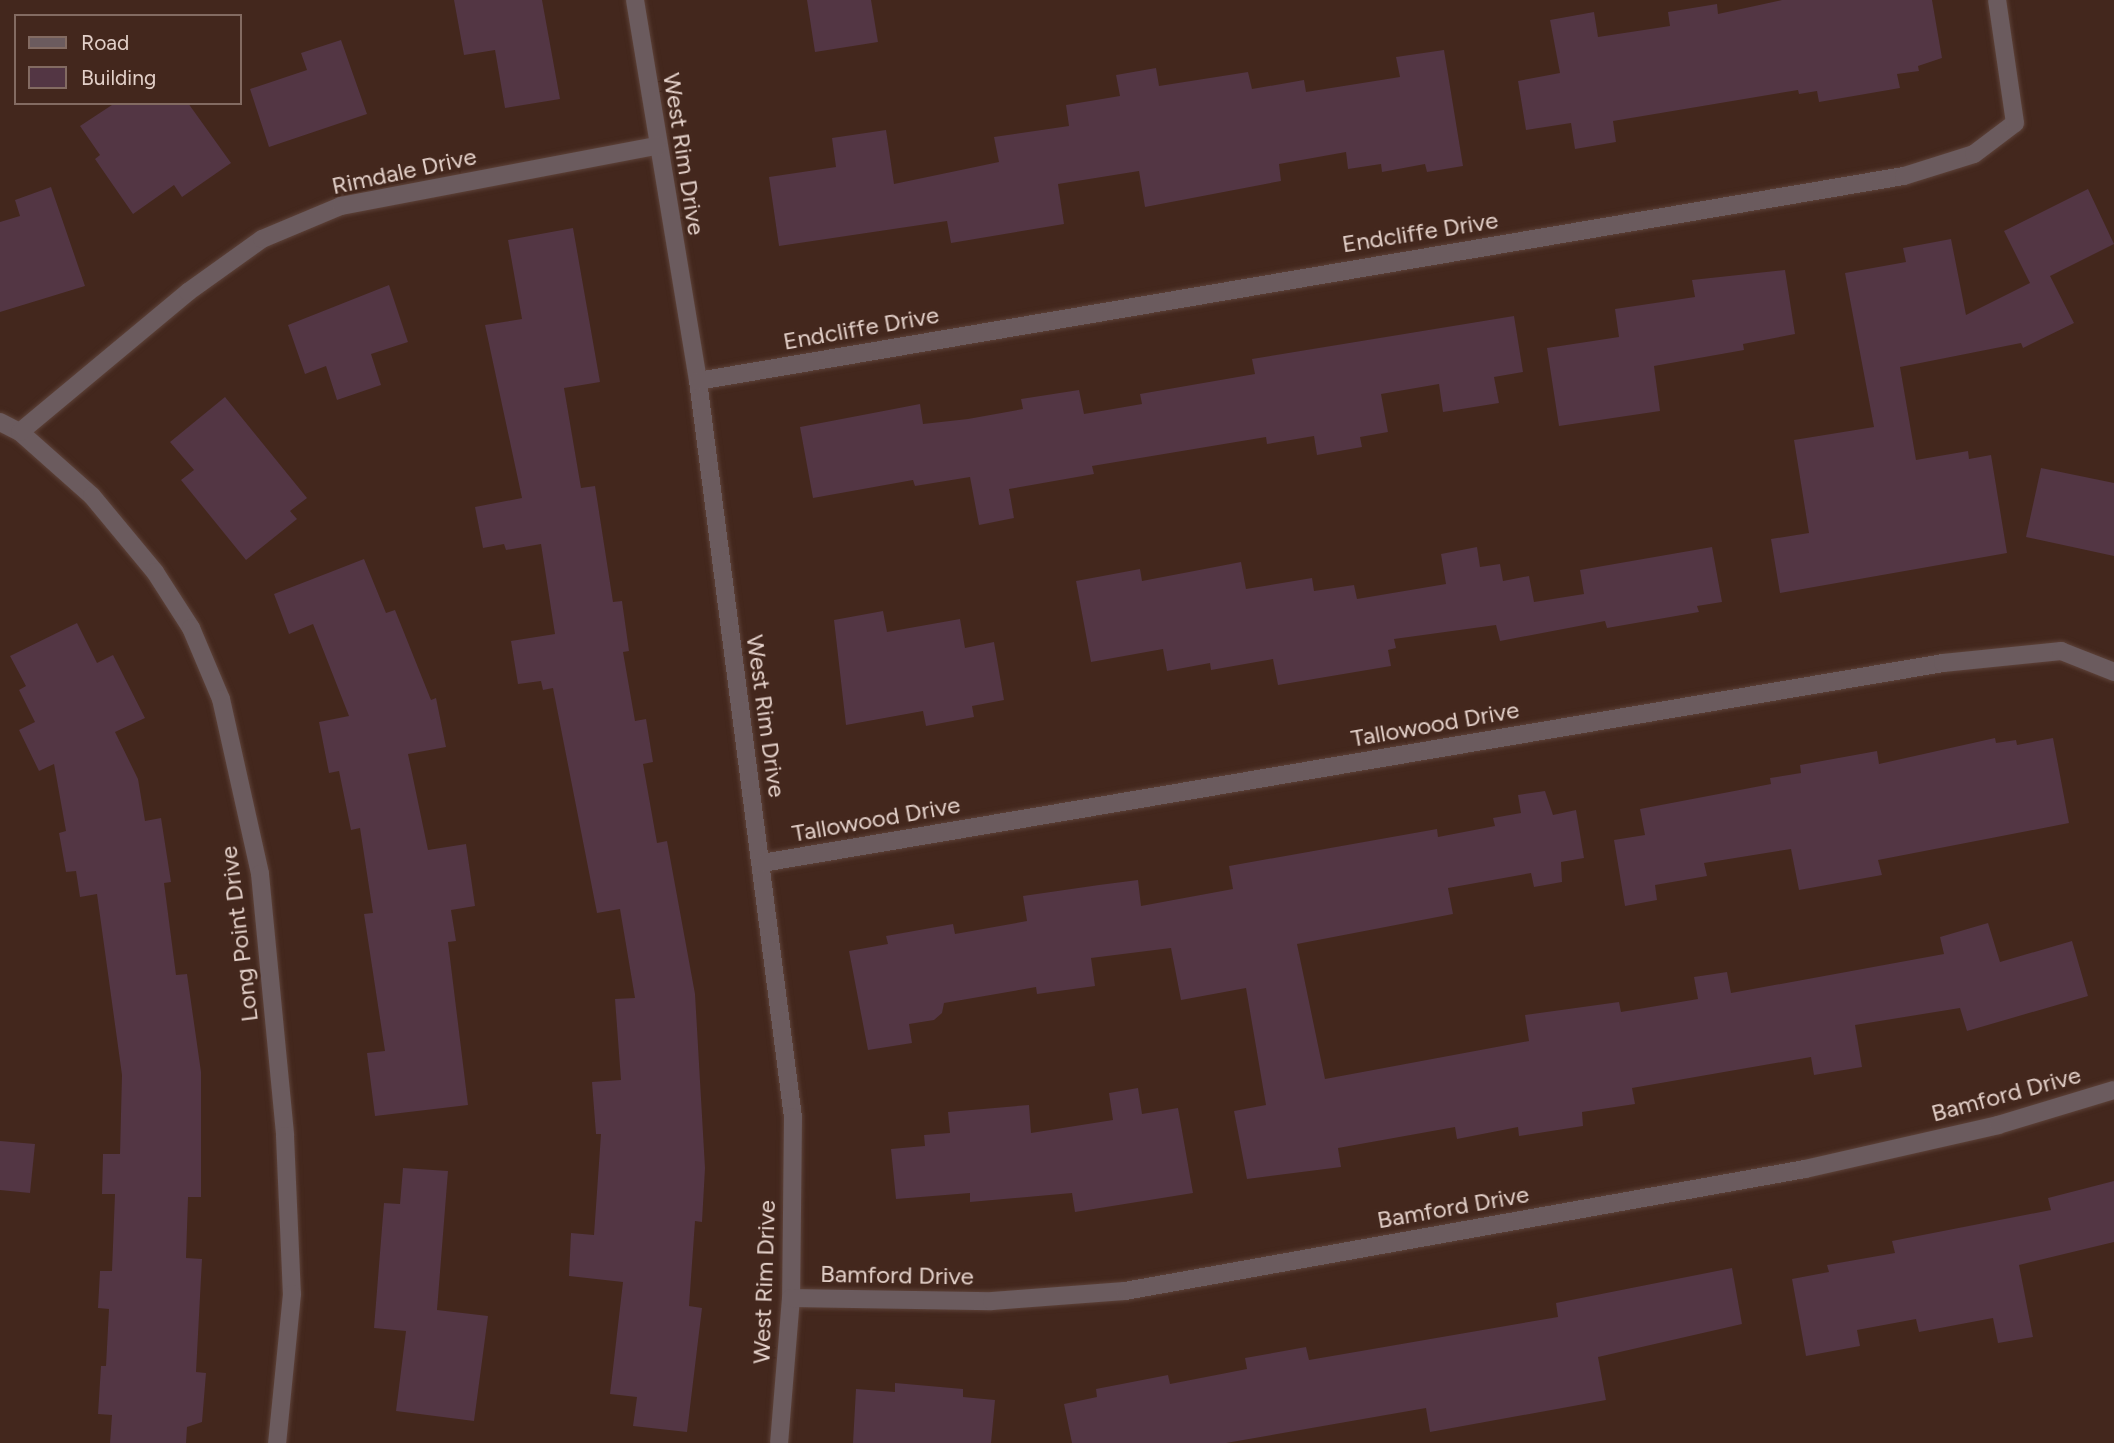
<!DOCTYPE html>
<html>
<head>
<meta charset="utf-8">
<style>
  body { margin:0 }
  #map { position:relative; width:2114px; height:1443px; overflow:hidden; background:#43271d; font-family:Figtree,sans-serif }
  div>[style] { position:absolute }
  .building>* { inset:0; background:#533644 }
  .roads { filter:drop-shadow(0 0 2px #5d4239) drop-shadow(0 0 2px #5d4239) }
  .minor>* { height:18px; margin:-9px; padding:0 9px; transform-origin:9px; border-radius:9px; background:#6b5b5e }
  span { translate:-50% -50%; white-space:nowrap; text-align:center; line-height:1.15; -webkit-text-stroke:6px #43271d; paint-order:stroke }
  .street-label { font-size:24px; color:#e3d0c9 }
  .legend { position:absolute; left:14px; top:14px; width:228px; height:91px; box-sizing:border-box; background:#43271d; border:2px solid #836b62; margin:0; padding:9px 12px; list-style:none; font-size:21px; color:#e3d0c9 }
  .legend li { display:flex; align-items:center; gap:14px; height:35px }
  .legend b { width:35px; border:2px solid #836b62 }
</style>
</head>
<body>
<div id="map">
  <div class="building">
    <i style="clip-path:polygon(454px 0,542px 0,560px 99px,505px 108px,495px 50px,464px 55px)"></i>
    <i style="clip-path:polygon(807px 0,871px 0,878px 42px,815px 52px)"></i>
    <i style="clip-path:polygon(1782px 0,1932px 0,1942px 58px,1918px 66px,1919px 71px,1897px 74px,1900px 88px,1819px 102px,1817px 91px,1799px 94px,1798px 90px,1613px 121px,1616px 142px,1575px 149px,1571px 123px,1526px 130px,1518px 81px,1560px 73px,1550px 20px,1594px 12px,1598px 37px,1670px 26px,1668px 12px,1717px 4px,1718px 14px)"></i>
    <i style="clip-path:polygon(341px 40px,367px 114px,269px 147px,250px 89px,307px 70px,301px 53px)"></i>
    <i style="clip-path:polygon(1444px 50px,1463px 166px,1427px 172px,1425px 164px,1382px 172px,1381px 164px,1348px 169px,1346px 152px,1279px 164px,1281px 181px,1145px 207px,1139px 171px,1058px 184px,1064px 224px,951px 243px,947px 221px,779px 246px,769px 177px,836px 167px,832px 138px,886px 130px,894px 184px,999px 162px,994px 137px,1069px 126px,1066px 105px,1120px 96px,1116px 75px,1156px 68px,1159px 86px,1248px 72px,1252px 89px,1304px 80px,1306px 92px,1400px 77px,1396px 57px)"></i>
    <i style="clip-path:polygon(115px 103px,188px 103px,231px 163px,182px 197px,174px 185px,133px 214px,95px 159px,100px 155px,80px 126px)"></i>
    <i style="clip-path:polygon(51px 187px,85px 286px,0 312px,0 222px,20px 216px,15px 200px)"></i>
    <i style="clip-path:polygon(2088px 189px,2114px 244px,2050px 276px,2074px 323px,2023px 348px,2021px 343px,1900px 367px,1916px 460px,1968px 451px,1969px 459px,1991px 455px,2007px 553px,1780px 593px,1771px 539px,1809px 533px,1794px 440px,1874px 427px,1845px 273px,1906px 262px,1903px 248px,1951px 239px,1966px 315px,2030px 283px,2004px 231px)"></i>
    <i style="clip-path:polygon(573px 228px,600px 382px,564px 388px,581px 488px,595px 486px,613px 602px,622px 601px,629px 651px,623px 652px,635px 721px,646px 719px,653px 762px,643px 764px,657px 843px,667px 841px,695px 994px,705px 1168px,702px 1222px,695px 1221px,689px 1306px,702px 1308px,687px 1432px,633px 1426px,637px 1397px,610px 1394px,623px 1282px,569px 1276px,571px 1233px,594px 1235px,601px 1134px,596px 1134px,592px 1082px,621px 1080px,615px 999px,635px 998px,620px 909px,597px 913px,553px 688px,543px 690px,541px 681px,518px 684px,511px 641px,555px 634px,541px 544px,506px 550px,504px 544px,483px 548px,475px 507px,522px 498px,485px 325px,522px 319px,508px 240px)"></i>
    <i style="clip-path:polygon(1785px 270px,1795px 334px,1743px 344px,1744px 350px,1654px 366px,1660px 411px,1559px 426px,1547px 348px,1619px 337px,1615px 309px,1695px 297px,1692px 280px)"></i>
    <i style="clip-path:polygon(389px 285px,408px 342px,371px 354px,381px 385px,337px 400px,326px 366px,305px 374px,288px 325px)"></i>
    <i style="clip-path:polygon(1514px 316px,1523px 372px,1494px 377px,1499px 403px,1443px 412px,1439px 384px,1381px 394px,1388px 432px,1360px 437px,1362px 447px,1317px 455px,1314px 436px,1267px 444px,1266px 437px,1092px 466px,1094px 474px,1009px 489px,1014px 518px,979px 525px,970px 477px,915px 486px,913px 480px,813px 498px,800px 427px,920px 404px,923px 424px,968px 419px,1023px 409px,1021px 399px,1079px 390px,1084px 414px,1142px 404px,1140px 394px,1255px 374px,1252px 359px)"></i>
    <i style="clip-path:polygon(225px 397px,307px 498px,290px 511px,297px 519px,246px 560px,181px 480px,194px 470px,170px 442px)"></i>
    <i style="clip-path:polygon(2041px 468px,2114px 483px,2114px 556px,2026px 537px)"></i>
    <i style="clip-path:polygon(1477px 547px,1480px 567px,1500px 564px,1503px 581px,1529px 576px,1534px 602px,1584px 594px,1580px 570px,1712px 547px,1722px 602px,1697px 606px,1699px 612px,1607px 628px,1605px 621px,1500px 641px,1496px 625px,1394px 639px,1396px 648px,1388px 650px,1391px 666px,1278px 685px,1273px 659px,1211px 670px,1210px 663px,1167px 671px,1163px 649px,1091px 662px,1076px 581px,1140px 569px,1142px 581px,1241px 562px,1246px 589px,1312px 578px,1314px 591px,1354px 585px,1357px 599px,1446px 584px,1441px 554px)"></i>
    <i style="clip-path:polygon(364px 559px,386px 613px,395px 610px,431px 700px,436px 698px,446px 747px,408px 754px,428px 850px,466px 844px,475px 906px,451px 910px,456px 941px,448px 942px,468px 1105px,375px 1116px,367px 1053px,385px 1051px,364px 914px,373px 913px,360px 828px,351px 830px,339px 771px,329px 773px,319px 722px,349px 716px,313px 624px,289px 634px,274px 594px)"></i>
    <i style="clip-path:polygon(883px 611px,887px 632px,960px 619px,965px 648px,994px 642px,1004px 700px,972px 706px,974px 717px,926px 726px,923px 711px,846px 725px,834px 620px)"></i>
    <i style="clip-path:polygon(77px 623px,97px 663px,113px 655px,145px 718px,115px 732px,138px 779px,145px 821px,161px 818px,171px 882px,164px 883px,176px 975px,187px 974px,201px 1072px,201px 1197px,188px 1197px,186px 1258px,202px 1259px,196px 1372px,206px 1373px,202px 1422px,187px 1427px,186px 1443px,110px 1443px,112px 1415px,98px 1414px,101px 1366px,106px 1366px,109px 1309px,98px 1308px,100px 1271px,112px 1271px,115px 1194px,102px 1194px,103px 1154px,120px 1154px,122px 1075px,97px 894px,80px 897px,76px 871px,66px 872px,59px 833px,66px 831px,54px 764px,39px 771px,19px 730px,35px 722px,19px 690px,26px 686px,10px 656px)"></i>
    <i style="clip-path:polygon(1995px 738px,1996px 743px,2016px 740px,2017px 745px,2053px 738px,2069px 823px,1878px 860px,1882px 875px,1799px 890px,1791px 849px,1704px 863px,1707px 876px,1655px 885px,1657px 900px,1625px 906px,1614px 840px,1645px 835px,1640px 809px,1771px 784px,1770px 778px,1801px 773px,1800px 765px,1877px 751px,1879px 764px)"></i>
    <i style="clip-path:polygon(1545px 791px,1553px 815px,1576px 810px,1584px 858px,1561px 862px,1562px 882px,1534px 887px,1531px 873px,1448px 888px,1453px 914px,1297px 944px,1325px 1079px,1529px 1041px,1525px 1015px,1619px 1002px,1621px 1012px,1698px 999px,1694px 977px,1727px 972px,1731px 993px,1944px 954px,1940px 937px,1988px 923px,2000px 962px,2072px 941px,2088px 996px,1967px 1031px,1960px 1008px,1855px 1025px,1862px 1067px,1814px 1075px,1811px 1057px,1632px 1088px,1635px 1104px,1582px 1112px,1583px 1126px,1519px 1136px,1518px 1127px,1457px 1139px,1455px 1127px,1338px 1148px,1341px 1167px,1247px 1179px,1234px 1111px,1266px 1105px,1246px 988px,1181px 1000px,1171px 948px,1091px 958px,1095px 986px,1037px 994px,1036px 987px,944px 1003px,942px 1013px,934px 1020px,909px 1024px,912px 1043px,868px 1050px,849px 951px,888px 944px,886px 936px,953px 924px,955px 934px,1027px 921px,1023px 896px,1099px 885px,1138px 880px,1141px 906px,1233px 889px,1229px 866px,1437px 829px,1438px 837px,1495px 826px,1493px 818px,1521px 813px,1518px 795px)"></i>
    <i style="clip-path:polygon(1138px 1088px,1142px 1114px,1178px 1108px,1193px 1193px,1075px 1212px,1072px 1193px,970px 1202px,970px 1193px,896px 1199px,891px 1149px,925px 1146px,924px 1135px,950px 1133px,948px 1112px,1029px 1105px,1031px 1133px,1113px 1120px,1109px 1093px)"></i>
    <i style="clip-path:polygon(0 1141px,35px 1144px,30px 1193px,0 1190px)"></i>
    <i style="clip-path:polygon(403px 1168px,448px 1171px,437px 1310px,488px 1316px,474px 1421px,396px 1411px,406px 1331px,374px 1328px,384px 1203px,400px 1204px)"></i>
    <i style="clip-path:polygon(2114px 1181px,2114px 1242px,2019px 1265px,2033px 1337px,1998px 1343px,1993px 1318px,1919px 1332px,1916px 1319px,1857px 1330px,1860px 1346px,1806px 1356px,1792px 1279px,1829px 1272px,1827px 1265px,1895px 1253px,1892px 1241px,2051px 1210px,2048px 1198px)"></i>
    <i style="clip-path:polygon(1732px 1268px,1742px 1324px,1598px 1357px,1606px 1400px,1430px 1432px,1426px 1408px,1226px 1443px,1072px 1443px,1064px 1404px,1097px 1397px,1096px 1389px,1168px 1375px,1170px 1384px,1247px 1369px,1245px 1358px,1306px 1347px,1309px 1360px,1558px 1317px,1556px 1303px)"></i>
    <i style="clip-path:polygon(895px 1383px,963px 1389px,963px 1397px,995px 1400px,991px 1443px,853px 1443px,856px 1389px,895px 1392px)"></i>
  </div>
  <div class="roads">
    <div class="minor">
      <i style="left:635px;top:0;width:386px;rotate:80.6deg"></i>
      <i style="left:698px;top:381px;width:742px;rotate:82.65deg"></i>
      <i style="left:793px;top:1117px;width:181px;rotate:90.6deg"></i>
      <i style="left:791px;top:1298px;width:145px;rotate:94.7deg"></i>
      <i style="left:698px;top:381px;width:1223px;rotate:-9.65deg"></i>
      <i style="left:1904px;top:176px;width:73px;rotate:-17.4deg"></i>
      <i style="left:1974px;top:154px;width:51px;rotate:-37.1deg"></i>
      <i style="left:2015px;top:123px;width:124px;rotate:-98.3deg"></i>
      <i style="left:0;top:422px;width:22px;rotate:27deg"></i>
      <i style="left:20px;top:432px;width:96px;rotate:41.6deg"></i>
      <i style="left:92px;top:496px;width:99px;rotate:50.3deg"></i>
      <i style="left:155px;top:572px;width:67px;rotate:57.3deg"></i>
      <i style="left:191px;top:628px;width:77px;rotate:67.1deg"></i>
      <i style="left:221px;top:699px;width:179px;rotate:77.4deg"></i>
      <i style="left:260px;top:874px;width:263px;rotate:84.5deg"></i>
      <i style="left:285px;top:1136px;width:158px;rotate:87.5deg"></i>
      <i style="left:292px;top:1294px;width:150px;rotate:95.7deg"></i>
      <i style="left:20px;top:432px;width:219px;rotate:-39.8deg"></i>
      <i style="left:188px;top:292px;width:91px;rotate:-35.6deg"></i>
      <i style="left:262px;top:239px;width:86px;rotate:-22.7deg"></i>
      <i style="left:341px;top:206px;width:322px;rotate:-10.8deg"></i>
      <i style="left:762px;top:863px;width:1198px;rotate:-9.61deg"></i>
      <i style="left:1943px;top:663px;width:119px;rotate:-5.8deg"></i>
      <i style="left:2061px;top:651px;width:57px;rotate:21.6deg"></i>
      <i style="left:791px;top:1298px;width:201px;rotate:0.9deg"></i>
      <i style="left:992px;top:1301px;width:133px;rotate:-4.3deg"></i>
      <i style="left:1125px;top:1291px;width:691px;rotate:-10.17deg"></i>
      <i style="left:1805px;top:1169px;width:198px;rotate:-12.8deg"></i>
      <i style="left:1998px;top:1125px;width:121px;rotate:-16.8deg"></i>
    </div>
  </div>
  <div class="street-label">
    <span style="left:684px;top:154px;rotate:81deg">West Rim Drive</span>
    <span style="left:404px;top:171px;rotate:-12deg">Rimdale Drive</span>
    <span style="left:1420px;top:232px;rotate:-9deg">Endcliffe Drive</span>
    <span style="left:861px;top:328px;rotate:-10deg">Endcliffe Drive</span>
    <span style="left:766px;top:716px;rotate:82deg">West Rim Drive</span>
    <span style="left:1435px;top:724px;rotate:-10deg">Tallowood Drive</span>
    <span style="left:876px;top:819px;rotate:-10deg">Tallowood Drive</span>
    <span style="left:239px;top:934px;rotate:-97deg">Long Point Drive</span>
    <span style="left:2006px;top:1094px;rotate:-15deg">Bamford Drive</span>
    <span style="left:1453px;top:1207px;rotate:-10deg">Bamford Drive</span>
    <span style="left:897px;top:1275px;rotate:1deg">Bamford Drive</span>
    <span style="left:764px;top:1282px;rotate:-88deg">West Rim Drive</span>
  </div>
  <ul class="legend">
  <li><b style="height:9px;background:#6b5b5e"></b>Road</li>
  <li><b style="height:19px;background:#533644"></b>Building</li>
  </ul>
</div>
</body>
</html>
